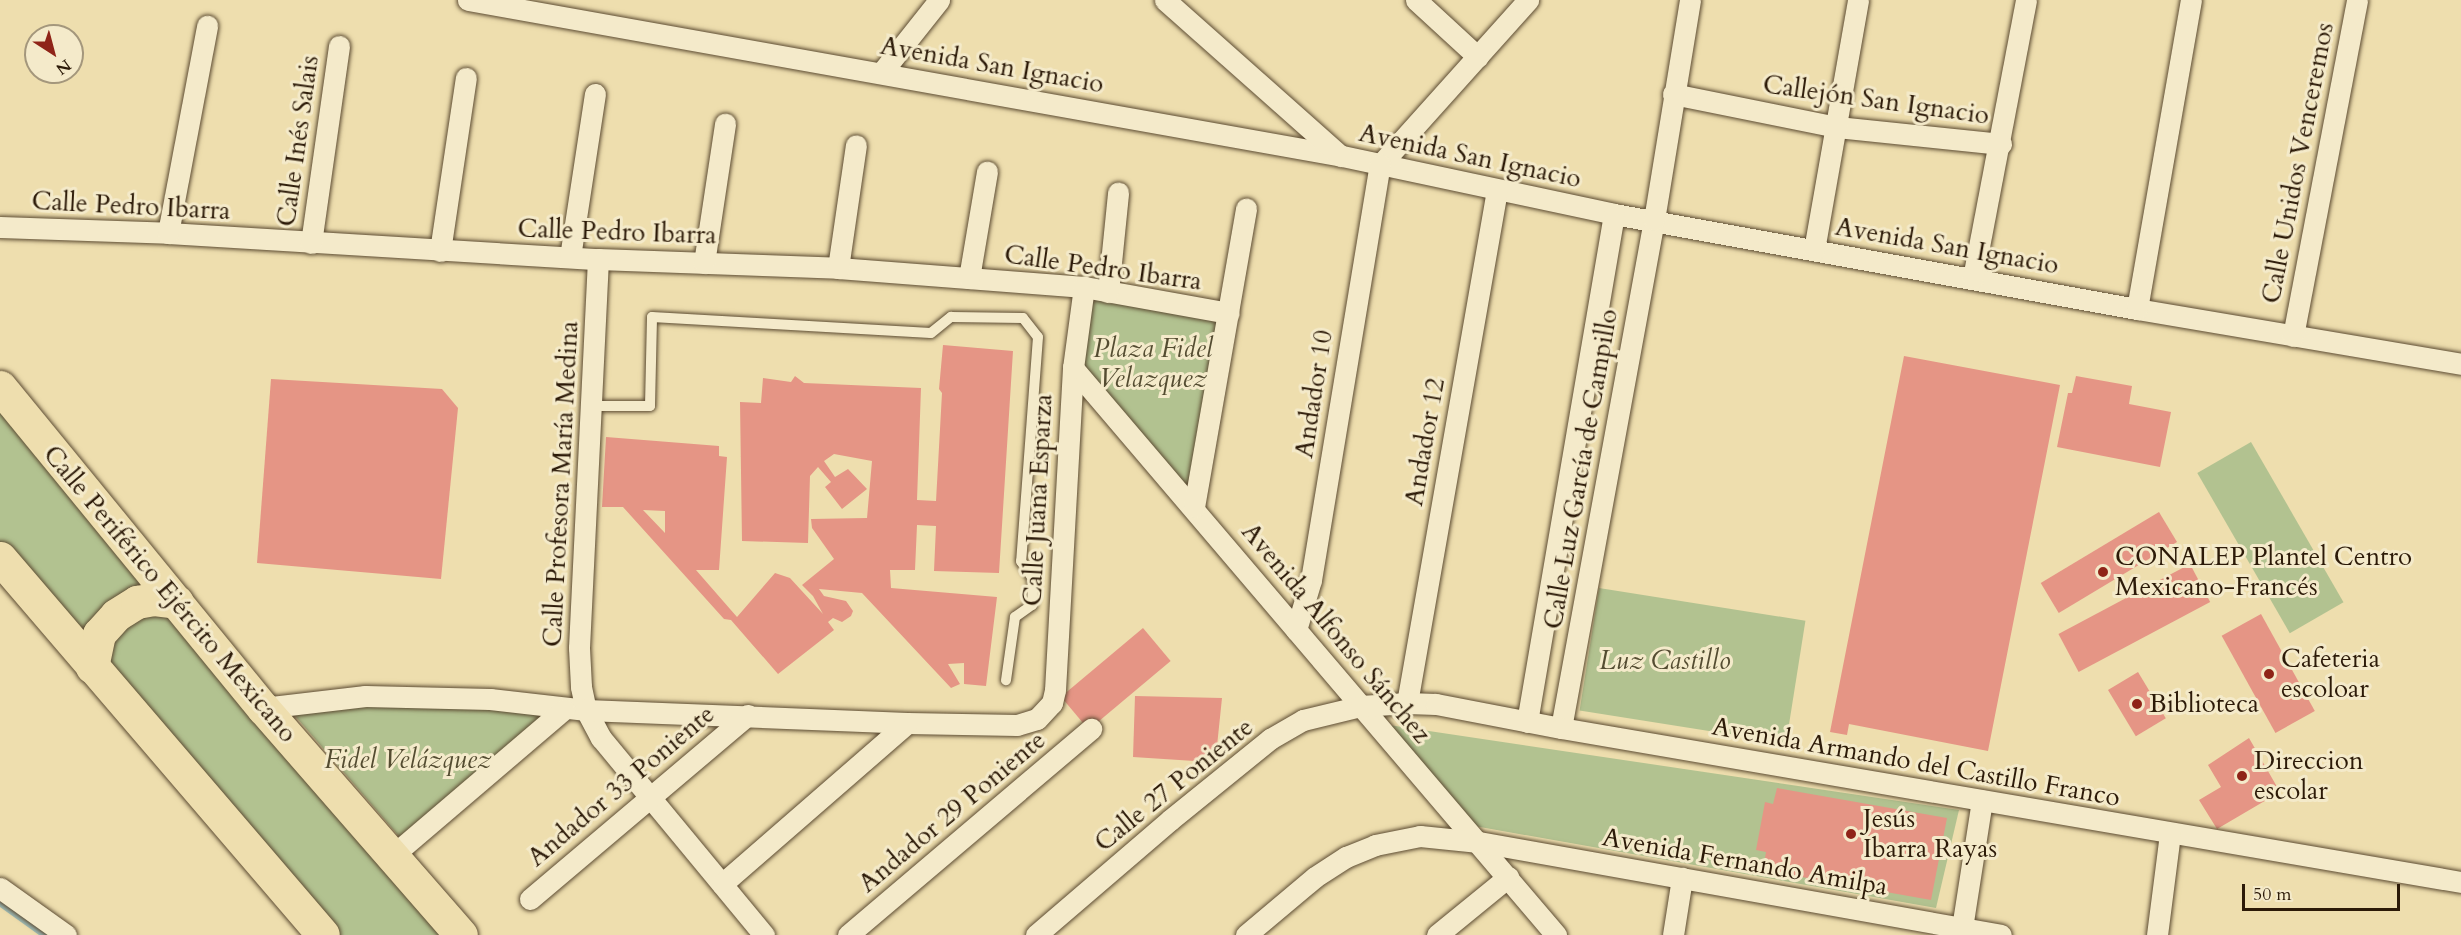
<!DOCTYPE html>
<html>
<head>
<meta charset="utf-8">
<style>
  body { margin:0 }
  #map { position:relative; width:2461px; height:935px; overflow:hidden; background:#eedeae; font-family:Cardo,serif }
  div>[style] { position:absolute }
  .green>* { inset:0; background:#b2c290; transform-origin:0 0 }
  .water>* { inset:0; background:#9dbab5 }
  .building>* { inset:0; background:#e59585; transform-origin:0 0 }
  .roads { filter:drop-shadow(0 0 2px #5c4b32) drop-shadow(0 0 2px #5c4b32) }
  .lane>* { height:10px; margin:-5px; padding:0 5px; transform-origin:5px; border-radius:5px; background:#f4eaca }
  .street>* { height:21px; margin:-10.5px; padding:0 10.5px; transform-origin:10.5px; border-radius:10.5px; background:#f4eaca }
  .highway>* { height:33px; margin:-16.5px; padding:0 16.5px; transform-origin:16.5px; border-radius:16.5px; background:#eedeae }
  .dots>* { width:16px; height:16px; translate:-50% -50%; box-sizing:border-box; border:3px solid #f4eaca; border-radius:50% }
  span { translate:-50% -50%; white-space:nowrap; text-align:center; line-height:1.15; -webkit-text-stroke:6px #f4eaca; paint-order:stroke }
  .street-label { font-size:26px; color:#2c1a08 }
  .park-label { font-size:26px; color:#544c31; font-style:italic }
  .poi-label { font-size:26px; color:#2c1a08 }
  .left { translate:0 -50%; text-align:left }
  .north { position:absolute; left:24px; top:24px; width:60px; height:60px; box-sizing:border-box; background:#f4eaca; border:2px solid #a4977c; border-radius:50%; rotate:144deg; font-size:16px; font-weight:700; line-height:24px; text-align:center; color:#2c1a08 }
  .north::after { content:''; display:block; margin:auto; width:21px; height:27px; background:#8f2418; clip-path:polygon(50% 0,100% 100%,50% 72%,0 100%) }
  .scale { position:absolute; left:2242px; top:884px; width:158px; height:27px; box-sizing:border-box; border:3px solid #2c1a08; border-top:0; padding-left:8px; font-size:18px; line-height:21px; white-space:nowrap; color:#2c1a08; -webkit-text-stroke:4px #f4eaca; paint-order:stroke }
</style>
</head>
<body>
<div id="map">
  <div class="green">
    <i style="clip-path:polygon(1084px 287px,1229px 313px,1194px 507px,1073px 368px)"></i>
    <i style="clip-path:polygon(0 393px,163px 593px,85px 648px,0 552px)"></i>
    <i style="left:2251px;top:442px;width:185px;height:62px;rotate:60deg"></i>
    <i style="left:1599px;top:588px;width:209px;height:124px;rotate:9deg"></i>
    <i style="clip-path:polygon(164px 607px,453px 935px,326px 935px,99px 672px,116px 624px)"></i>
    <i style="clip-path:polygon(367px 701px,554px 712px,403px 841px,290px 710px)"></i>
    <i style="clip-path:polygon(1382px 724px,1959px 810px,1936px 908px,1469px 825px)"></i>
  </div>
  <div class="water">
    <i style="clip-path:polygon(0 891px,62px 935px,39px 935px,0 907px)"></i>
  </div>
  <div class="building">
    <i style="clip-path:polygon(evenodd,943px 345px,1013px 351px,999px 573px,934px 571px,936px 526px,917px 525px,915px 570px,890px 570px,891px 588px,997px 597px,986px 686px,964px 684px,964px 663px,948px 664px,960px 684px,951px 688px,862px 593px,819px 589px,824px 596px,846px 601px,853px 611px,851px 616px,842px 622px,833px 618px,828px 622px,834px 630px,778px 674px,731px 620px,724px 619px,623px 507px,602px 507px,606px 437px,719px 446px,719px 456px,727px 457px,719px 570px,696px 570px,737px 617px,775px 573px,790px 578px,823px 614px,813px 596px,802px 585px,834px 559px,812px 528px,811px 519px,867px 518px,872px 461px,834px 454px,824px 461px,835px 477px,848px 469px,867px 489px,842px 509px,825px 487px,831px 482px,818px 467px,810px 476px,808px 543px,742px 541px,740px 402px,761px 403px,763px 378px,791px 382px,795px 376px,804px 383px,921px 388px,917px 500px,936px 501px,942px 393px,939px 389px,943px 345px,643px 510px,665px 511px,665px 533px,643px 510px)"></i>
    <i style="clip-path:polygon(1904px 356px,2060px 385px,1988px 751px,1849px 724px,1847px 735px,1830px 732px)"></i>
    <i style="clip-path:polygon(2076px 376px,2132px 386px,2129px 404px,2171px 412px,2160px 467px,2057px 447px,2068px 393px,2072px 393px)"></i>
    <i style="clip-path:polygon(271px 379px,442px 389px,458px 408px,441px 579px,257px 563px)"></i>
    <i style="left:2159px;top:512px;width:35px;height:138px;rotate:59deg"></i>
    <i style="left:2190px;top:564px;width:43px;height:149px;rotate:62deg"></i>
    <i style="left:2261px;top:614px;width:111px;height:45px;rotate:61deg"></i>
    <i style="left:1143px;top:628px;width:43px;height:107px;rotate:50deg"></i>
    <i style="left:2138px;top:672px;width:54px;height:35px;rotate:59deg"></i>
    <i style="clip-path:polygon(1135px 696px,1222px 698px,1217px 746px,1210px 762px,1133px 757px)"></i>
    <i style="clip-path:polygon(2249px 738px,2280px 792px,2217px 829px,2199px 800px,2221px 787px,2208px 765px)"></i>
    <i style="clip-path:polygon(1777px 788px,1947px 818px,1931px 900px,1763px 870px,1766px 852px,1756px 850px,1765px 802px,1773px 804px)"></i>
  </div>
  <div class="roads">
    <div class="lane">
      <i style="left:592px;top:406px;width:58px"></i>
      <i style="left:650px;top:406px;width:89px;rotate:-88.7deg"></i>
      <i style="left:652px;top:317px;width:279px;rotate:3.3deg"></i>
      <i style="left:931px;top:333px;width:26px;rotate:-39deg"></i>
      <i style="left:951px;top:317px;width:72px;rotate:0.8deg"></i>
      <i style="left:1023px;top:318px;width:24px;rotate:52deg"></i>
      <i style="left:1038px;top:337px;width:225px;rotate:94.3deg"></i>
      <i style="left:1021px;top:561px;width:22px;rotate:56deg"></i>
      <i style="left:1033px;top:579px;width:26px;rotate:92deg"></i>
      <i style="left:1032px;top:605px;width:21px;rotate:145deg"></i>
      <i style="left:1015px;top:617px;width:64px;rotate:98.1deg"></i>
    </div>
    <div class="street">
      <i style="left:468px;top:0;width:888px;rotate:10.12deg"></i>
      <i style="left:1342px;top:156px;width:278px;rotate:12deg"></i>
      <i style="left:1614px;top:214px;width:532px;rotate:10.3deg"></i>
      <i style="left:2137px;top:309px;width:329px;rotate:9.6deg"></i>
      <i style="left:1165px;top:0;width:235px;rotate:41.6deg"></i>
      <i style="left:1416px;top:0;width:84px;rotate:42.6deg"></i>
      <i style="left:882px;top:72px;width:92px;rotate:-51.6deg"></i>
      <i style="left:1673px;top:94px;width:167px;rotate:11.4deg"></i>
      <i style="left:1837px;top:127px;width:165px;rotate:5.9deg"></i>
      <i style="left:1380px;top:165px;width:222px;rotate:-48.1deg"></i>
      <i style="left:0;top:227px;width:168px;rotate:2deg"></i>
      <i style="left:168px;top:233px;width:431px;rotate:3.5deg"></i>
      <i style="left:598px;top:259px;width:240px;rotate:2.1deg"></i>
      <i style="left:838px;top:268px;width:247px;rotate:4.4deg"></i>
      <i style="left:1084px;top:287px;width:147px;rotate:10.2deg"></i>
      <i style="left:168px;top:233px;width:211px;rotate:-79.3deg"></i>
      <i style="left:311px;top:243px;width:199px;rotate:-81.9deg"></i>
      <i style="left:1814px;top:250px;width:254px;rotate:-80deg"></i>
      <i style="left:440px;top:251px;width:175px;rotate:-81.5deg"></i>
      <i style="left:570px;top:257px;width:165px;rotate:-81.3deg"></i>
      <i style="left:598px;top:259px;width:389px;rotate:92.8deg"></i>
      <i style="left:579px;top:648px;width:39px;rotate:87deg"></i>
      <i style="left:581px;top:687px;width:24px;rotate:78deg"></i>
      <i style="left:586px;top:710px;width:32px;rotate:62deg"></i>
      <i style="left:601px;top:738px;width:256px;rotate:50.4deg"></i>
      <i style="left:704px;top:263px;width:141px;rotate:-81.4deg"></i>
      <i style="left:838px;top:268px;width:124px;rotate:-81.7deg"></i>
      <i style="left:969px;top:278px;width:108px;rotate:-80.4deg"></i>
      <i style="left:1973px;top:278px;width:283px;rotate:-79.2deg"></i>
      <i style="left:1108px;top:292px;width:100px;rotate:-84.2deg"></i>
      <i style="left:2137px;top:309px;width:314px;rotate:-80.1deg"></i>
      <i style="left:2293px;top:336px;width:342px;rotate:-79.2deg"></i>
      <i style="left:1073px;top:368px;width:745px;rotate:49.57deg"></i>
      <i style="left:1194px;top:507px;width:303px;rotate:-80.1deg"></i>
      <i style="left:1296px;top:630px;width:52px;rotate:-73.3deg"></i>
      <i style="left:1311px;top:580px;width:421px;rotate:-80.6deg"></i>
      <i style="left:1407px;top:703px;width:521px;rotate:-80.05deg"></i>
      <i style="left:263px;top:708px;width:103px;rotate:-6.7deg"></i>
      <i style="left:365px;top:696px;width:125px;rotate:1.4deg"></i>
      <i style="left:490px;top:699px;width:97px;rotate:6.5deg"></i>
      <i style="left:586px;top:710px;width:321px;rotate:2.3deg"></i>
      <i style="left:907px;top:723px;width:110px;rotate:1deg"></i>
      <i style="left:1017px;top:725px;width:21px;rotate:-17deg"></i>
      <i style="left:1037px;top:719px;width:22px;rotate:-47deg"></i>
      <i style="left:1052px;top:703px;width:13px;rotate:-77deg"></i>
      <i style="left:1055px;top:690px;width:323px;rotate:-86.8deg"></i>
      <i style="left:1073px;top:368px;width:82px;rotate:-82.3deg"></i>
      <i style="left:1527px;top:722px;width:515px;rotate:-80.28deg"></i>
      <i style="left:1561px;top:728px;width:516px;rotate:-79.63deg"></i>
      <i style="left:1654px;top:220px;width:223px;rotate:-80.7deg"></i>
      <i style="left:392px;top:856px;width:226px;rotate:-40.5deg"></i>
      <i style="left:722px;top:884px;width:245px;rotate:-41deg"></i>
      <i style="left:0;top:888px;width:81px;rotate:35.5deg"></i>
      <i style="left:530px;top:899px;width:285px;rotate:-40.2deg"></i>
      <i style="left:1962px;top:928px;width:129px;rotate:-81.1deg"></i>
      <i style="left:848px;top:935px;width:319px;rotate:-40.3deg"></i>
      <i style="left:1036px;top:935px;width:177px;rotate:-40.6deg"></i>
      <i style="left:1170px;top:820px;width:129px;rotate:-39deg"></i>
      <i style="left:1270px;top:739px;width:38px;rotate:-30deg"></i>
      <i style="left:1303px;top:720px;width:60px;rotate:-13.6deg"></i>
      <i style="left:1361px;top:706px;width:46px;rotate:-3.7deg"></i>
      <i style="left:1407px;top:703px;width:29px;rotate:2deg"></i>
      <i style="left:1436px;top:704px;width:127px;rotate:10.9deg"></i>
      <i style="left:1561px;top:728px;width:913px;rotate:9.71deg"></i>
      <i style="left:1246px;top:935px;width:90px;rotate:-40deg"></i>
      <i style="left:1315px;top:877px;width:37px;rotate:-33deg"></i>
      <i style="left:1346px;top:857px;width:31px;rotate:-22deg"></i>
      <i style="left:1375px;top:845px;width:46px;rotate:-11.3deg"></i>
      <i style="left:1420px;top:836px;width:59px;rotate:5.8deg"></i>
      <i style="left:1479px;top:842px;width:530px;rotate:10.1deg"></i>
      <i style="left:1437px;top:935px;width:92px;rotate:-39.2deg"></i>
      <i style="left:1673px;top:935px;width:58px;rotate:-81deg"></i>
      <i style="left:2157px;top:935px;width:102px;rotate:-82.7deg"></i>
    </div>
    <div class="highway">
      <i style="left:0;top:387px;width:415px;rotate:50.7deg"></i>
      <i style="left:263px;top:708px;width:301px;rotate:48.9deg"></i>
      <i style="left:0;top:558px;width:496px;rotate:49.4deg"></i>
      <i style="left:92px;top:667px;width:34px;rotate:-78deg"></i>
      <i style="left:99px;top:634px;width:25px;rotate:-48deg"></i>
      <i style="left:116px;top:615px;width:25px;rotate:-32deg"></i>
      <i style="left:137px;top:602px;width:17px;rotate:-10deg"></i>
      <i style="left:154px;top:599px;width:23px;rotate:7deg"></i>
    </div>
  </div>
  <div class="dots">
    <i style="left:2103px;top:572px;background:#8f2418"></i>
    <i style="left:2269px;top:674px;background:#8f2418"></i>
    <i style="left:2137px;top:704px;background:#8f2418"></i>
    <i style="left:2242px;top:776px;background:#8f2418"></i>
    <i style="left:1851px;top:834px;background:#8f2418"></i>
  </div>
  <div class="street-label">
    <span style="left:992px;top:65px;rotate:10deg">Avenida San Ignacio</span>
    <span style="left:1876px;top:100px;rotate:8deg">Callejón San Ignacio</span>
    <span style="left:298px;top:141px;rotate:-82deg">Calle Inés Salais</span>
    <span style="left:1470px;top:156px;rotate:12deg">Avenida San Ignacio</span>
    <span style="left:2298px;top:163px;rotate:-79deg">Calle Unidos Venceremos</span>
    <span style="left:131px;top:206px;rotate:3deg">Calle Pedro Ibarra</span>
    <span style="left:617px;top:232px;rotate:2deg">Calle Pedro Ibarra</span>
    <span style="left:1947px;top:246px;rotate:10deg">Avenida San Ignacio</span>
    <span style="left:1103px;top:268px;rotate:8deg">Calle Pedro Ibarra</span>
    <span style="left:1314px;top:394px;rotate:-81deg">Andador 10</span>
    <span style="left:1425px;top:442px;rotate:-80deg">Andador 12</span>
    <span style="left:1581px;top:469px;rotate:-80deg">Calle Luz García de Campillo</span>
    <span style="left:561px;top:484px;rotate:-87deg">Calle Profesora María Medina</span>
    <span style="left:1038px;top:500px;rotate:-87deg">Calle Juana Esparza</span>
    <span style="left:170px;top:594px;rotate:50deg">Calle Periférico Ejército Mexicano</span>
    <span style="left:1336px;top:633px;rotate:50deg">Avenida Alfonso Sánchez</span>
    <span style="left:1916px;top:762px;rotate:10deg">Avenida Armando del Castillo Franco</span>
    <span style="left:1174px;top:785px;rotate:-39deg">Calle 27 Poniente</span>
    <span style="left:621px;top:786px;rotate:-40deg">Andador 33 Poniente</span>
    <span style="left:952px;top:812px;rotate:-40deg">Andador 29 Poniente</span>
    <span style="left:1745px;top:862px;rotate:10deg">Avenida Fernando Amilpa</span>
  </div>
  <div class="park-label">
    <span style="left:1153px;top:364px">Plaza Fidel<br>Velazquez</span>
    <span style="left:1665px;top:661px">Luz Castillo</span>
    <span style="left:408px;top:760px">Fidel Velázquez</span>
  </div>
  <div class="poi-label">
    <span class="left" style="left:2115px;top:572px">CONALEP Plantel Centro<br>Mexicano-Francés</span>
    <span class="left" style="left:2281px;top:674px">Cafeteria<br>escoloar</span>
    <span class="left" style="left:2149px;top:704px">Biblioteca</span>
    <span class="left" style="left:2254px;top:776px">Direccion<br>escolar</span>
    <span class="left" style="left:1863px;top:834px">Jesús<br>Ibarra Rayas</span>
  </div>
  <div class="north">N</div>
  <div class="scale">50 m</div>
</div>
</body>
</html>
